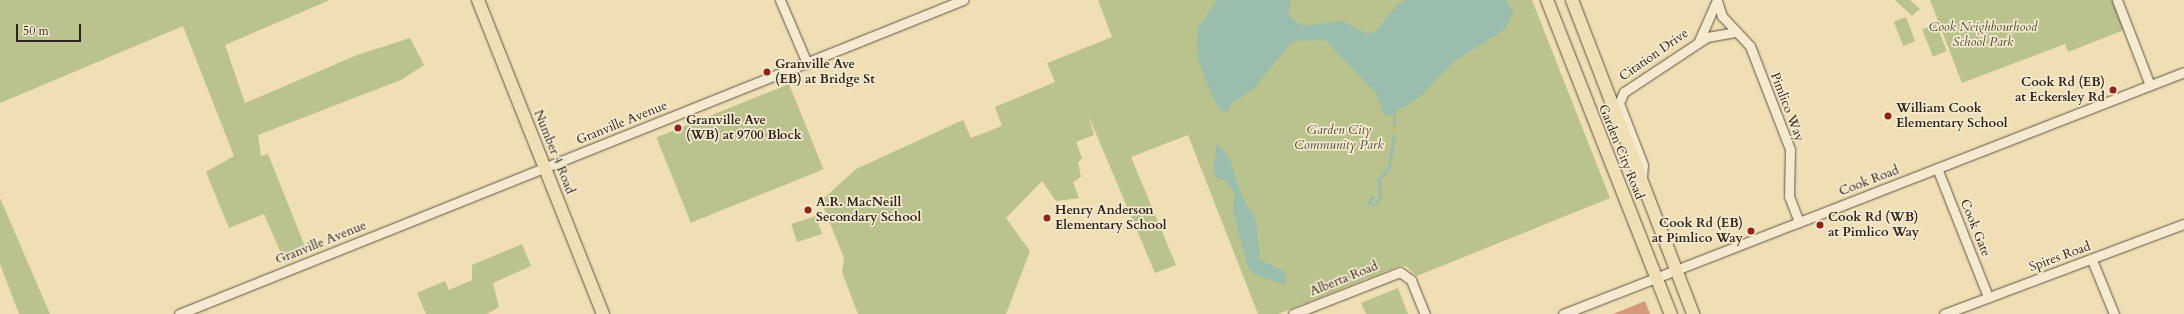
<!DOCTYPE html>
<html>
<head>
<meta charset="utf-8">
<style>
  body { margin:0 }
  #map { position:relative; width:2184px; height:314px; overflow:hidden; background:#f0dfb5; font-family:Cardo,serif }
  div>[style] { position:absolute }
  .green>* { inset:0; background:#bac28d; transform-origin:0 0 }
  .water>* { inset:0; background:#9abdad }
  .stream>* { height:2.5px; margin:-1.25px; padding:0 1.25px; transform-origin:1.25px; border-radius:1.25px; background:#9abdad }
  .building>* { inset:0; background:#d5997c }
  .roads { filter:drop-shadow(0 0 1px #5e5341) drop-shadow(0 0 1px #5e5341) }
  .minor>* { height:9px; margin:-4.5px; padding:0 4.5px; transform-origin:4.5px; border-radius:4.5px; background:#f5eacf }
  .major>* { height:12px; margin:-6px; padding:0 6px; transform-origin:6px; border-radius:6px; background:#f0dfb5 }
  .dots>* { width:11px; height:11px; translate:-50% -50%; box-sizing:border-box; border:2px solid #f5eacf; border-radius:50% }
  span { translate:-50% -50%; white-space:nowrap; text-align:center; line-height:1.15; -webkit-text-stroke:3.5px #f5eacf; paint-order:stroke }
  .park-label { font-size:13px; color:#514c37; font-style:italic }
  .street-label { font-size:13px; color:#2e241a }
  .poi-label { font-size:13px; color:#2e241a; font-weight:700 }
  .left { translate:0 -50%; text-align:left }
  .right { translate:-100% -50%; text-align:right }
  .scale { position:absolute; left:16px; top:24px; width:65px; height:18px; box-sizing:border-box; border:2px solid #2e241a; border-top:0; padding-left:5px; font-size:12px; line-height:14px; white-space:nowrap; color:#2e241a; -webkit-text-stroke:3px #f5eacf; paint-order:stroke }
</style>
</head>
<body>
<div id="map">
  <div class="green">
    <i style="clip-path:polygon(0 0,330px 0,225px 45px,245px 103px,357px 55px,410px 38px,424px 65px,401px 80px,258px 135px,261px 156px,268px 154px,308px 254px,285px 263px,264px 214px,229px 228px,206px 172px,234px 156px,183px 26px,0 103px)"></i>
    <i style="clip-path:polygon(1098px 0,1532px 0,1610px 198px,1417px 276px,1406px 266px,1399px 266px,1278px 314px,1258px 314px,1188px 135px,1131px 157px,1176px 265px,1155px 273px,1089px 117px,1094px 135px,1076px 142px,1082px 158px,1078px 163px,1081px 177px,1073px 182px,1079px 198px,1056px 201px,1042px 181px,1006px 218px,1030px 251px,1006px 314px,858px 314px,842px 272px,844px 258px,821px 201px,856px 169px,963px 120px,971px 138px,1002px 126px,995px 107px,1055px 82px,1047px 63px,1112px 37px)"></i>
    <i style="clip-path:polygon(1895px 0,1910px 0,1920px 9px,1912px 16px)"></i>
    <i style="clip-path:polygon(1930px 0,2112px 0,2124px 30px,2068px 52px,2065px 44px,1962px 83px)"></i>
    <i style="left:1906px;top:17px;width:26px;height:13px;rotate:69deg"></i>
    <i style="left:1936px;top:24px;width:29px;height:15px;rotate:68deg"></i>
    <i style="left:789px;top:84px;width:92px;height:143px;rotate:68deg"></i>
    <i style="clip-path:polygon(0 198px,50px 314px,19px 314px,0 264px)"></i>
    <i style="left:816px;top:216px;width:19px;height:26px;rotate:72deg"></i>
    <i style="clip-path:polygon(522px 244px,531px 266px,493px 283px,499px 307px,487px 314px,426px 314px,417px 293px,445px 281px,449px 290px,472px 280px,472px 265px)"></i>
    <i style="clip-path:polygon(1398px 288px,1408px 314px,1366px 314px,1361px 303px)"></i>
  </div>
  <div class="water">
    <i style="clip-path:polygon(1217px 0,1291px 0,1288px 15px,1302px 26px,1341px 21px,1368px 34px,1375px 32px,1398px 4px,1407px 0,1506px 0,1513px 13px,1505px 29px,1453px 62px,1420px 97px,1389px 116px,1384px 114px,1376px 93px,1325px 40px,1293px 41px,1254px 88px,1231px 104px,1227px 112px,1221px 111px,1212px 95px,1197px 57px,1198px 28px)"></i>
    <i style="clip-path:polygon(1217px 142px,1230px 160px,1242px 196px,1256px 221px,1260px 260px,1282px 270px,1286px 276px,1285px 285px,1252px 273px,1248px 267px,1233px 211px,1235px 194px,1226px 181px,1217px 178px,1213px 170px)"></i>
  </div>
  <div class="stream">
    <i style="left:1394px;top:125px;width:11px;rotate:-90deg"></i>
    <i style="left:1373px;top:197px;width:7px;rotate:124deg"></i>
    <i style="left:1369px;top:203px;width:6px;rotate:9deg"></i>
    <i style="left:1375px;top:204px;width:8px;rotate:-50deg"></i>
    <i style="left:1380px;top:198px;width:18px;rotate:-93deg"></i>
    <i style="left:1379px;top:180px;width:16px;rotate:-52deg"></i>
    <i style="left:1389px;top:167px;width:32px;rotate:-81deg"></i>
  </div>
  <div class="building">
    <i style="clip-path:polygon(1645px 301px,1650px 314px,1613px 314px)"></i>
  </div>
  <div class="roads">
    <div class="minor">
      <i style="left:780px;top:0;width:69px;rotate:66.8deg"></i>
      <i style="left:2117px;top:0;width:91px;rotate:68.8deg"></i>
      <i style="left:1717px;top:1px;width:16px;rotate:72deg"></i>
      <i style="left:1722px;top:16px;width:41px;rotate:47deg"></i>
      <i style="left:1750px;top:46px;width:110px;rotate:68.8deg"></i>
      <i style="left:1790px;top:149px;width:47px;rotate:91.2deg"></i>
      <i style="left:1789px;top:196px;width:28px;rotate:69deg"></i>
      <i style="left:1698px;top:43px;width:47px;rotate:-66.2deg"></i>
      <i style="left:1937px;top:168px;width:139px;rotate:68.4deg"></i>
      <i style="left:1642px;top:178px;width:13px;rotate:-86deg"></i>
      <i style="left:1643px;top:165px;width:66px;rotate:-111.2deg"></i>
      <i style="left:1619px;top:103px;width:12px;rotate:-66deg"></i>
      <i style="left:1624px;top:92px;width:100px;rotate:-33.5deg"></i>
      <i style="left:1707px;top:37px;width:27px;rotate:-10deg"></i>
      <i style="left:2092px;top:260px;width:58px;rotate:67.8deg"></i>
      <i style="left:179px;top:314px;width:845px;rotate:-21.83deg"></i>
      <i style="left:1293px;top:314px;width:115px;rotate:-21.4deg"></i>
      <i style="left:1400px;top:272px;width:14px;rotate:36deg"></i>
      <i style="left:1411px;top:280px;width:37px;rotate:68deg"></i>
      <i style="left:1563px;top:314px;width:666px;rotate:-21.29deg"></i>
      <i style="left:1944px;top:314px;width:256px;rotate:-20.6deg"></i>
    </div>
    <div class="major">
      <i style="left:478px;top:0;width:338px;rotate:68.3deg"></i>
      <i style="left:1547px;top:0;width:338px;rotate:68.5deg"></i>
      <i style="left:1572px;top:0;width:337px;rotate:68.9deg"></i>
    </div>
  </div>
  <div class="dots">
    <i style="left:767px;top:72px;background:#8f2418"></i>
    <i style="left:2113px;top:90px;background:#8f2418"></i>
    <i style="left:1888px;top:116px;background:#8f2418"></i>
    <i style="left:678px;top:128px;background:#8f2418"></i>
    <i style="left:808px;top:210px;background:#8f2418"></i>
    <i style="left:1047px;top:218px;background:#8f2418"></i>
    <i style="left:1820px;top:225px;background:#8f2418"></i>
    <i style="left:1751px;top:231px;background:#8f2418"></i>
  </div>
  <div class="park-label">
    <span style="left:1983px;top:35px">Cook Neighbourhood<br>School Park</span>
    <span style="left:1339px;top:138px">Garden City<br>Community Park</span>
  </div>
  <div class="street-label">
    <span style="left:1654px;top:55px;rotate:-35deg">Citation Drive</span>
    <span style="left:1787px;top:107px;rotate:69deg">Pimlico Way</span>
    <span style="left:622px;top:123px;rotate:-22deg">Granville Avenue</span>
    <span style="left:554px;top:152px;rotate:68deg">Number 4 Road</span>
    <span style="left:1621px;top:152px;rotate:68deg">Garden City Road</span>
    <span style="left:1869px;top:181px;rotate:-21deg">Cook Road</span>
    <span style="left:1975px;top:228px;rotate:68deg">Cook Gate</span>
    <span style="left:321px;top:243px;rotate:-22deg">Granville Avenue</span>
    <span style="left:2060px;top:257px;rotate:-20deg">Spires Road</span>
    <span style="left:1344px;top:279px;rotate:-22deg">Alberta Road</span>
  </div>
  <div class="poi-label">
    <span class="left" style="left:775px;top:72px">Granville Ave<br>(EB) at Bridge St</span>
    <span class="right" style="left:2105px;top:90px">Cook Rd (EB)<br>at Eckersley Rd</span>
    <span class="left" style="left:1896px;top:116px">William Cook<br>Elementary School</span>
    <span class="left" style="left:686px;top:128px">Granville Ave<br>(WB) at 9700 Block</span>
    <span class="left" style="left:816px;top:210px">A.R. MacNeill<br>Secondary School</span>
    <span class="left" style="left:1055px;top:218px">Henry Anderson<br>Elementary School</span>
    <span class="left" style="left:1828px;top:225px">Cook Rd (WB)<br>at Pimlico Way</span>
    <span class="right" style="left:1743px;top:231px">Cook Rd (EB)<br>at Pimlico Way</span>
  </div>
  <div class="scale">50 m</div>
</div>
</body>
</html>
